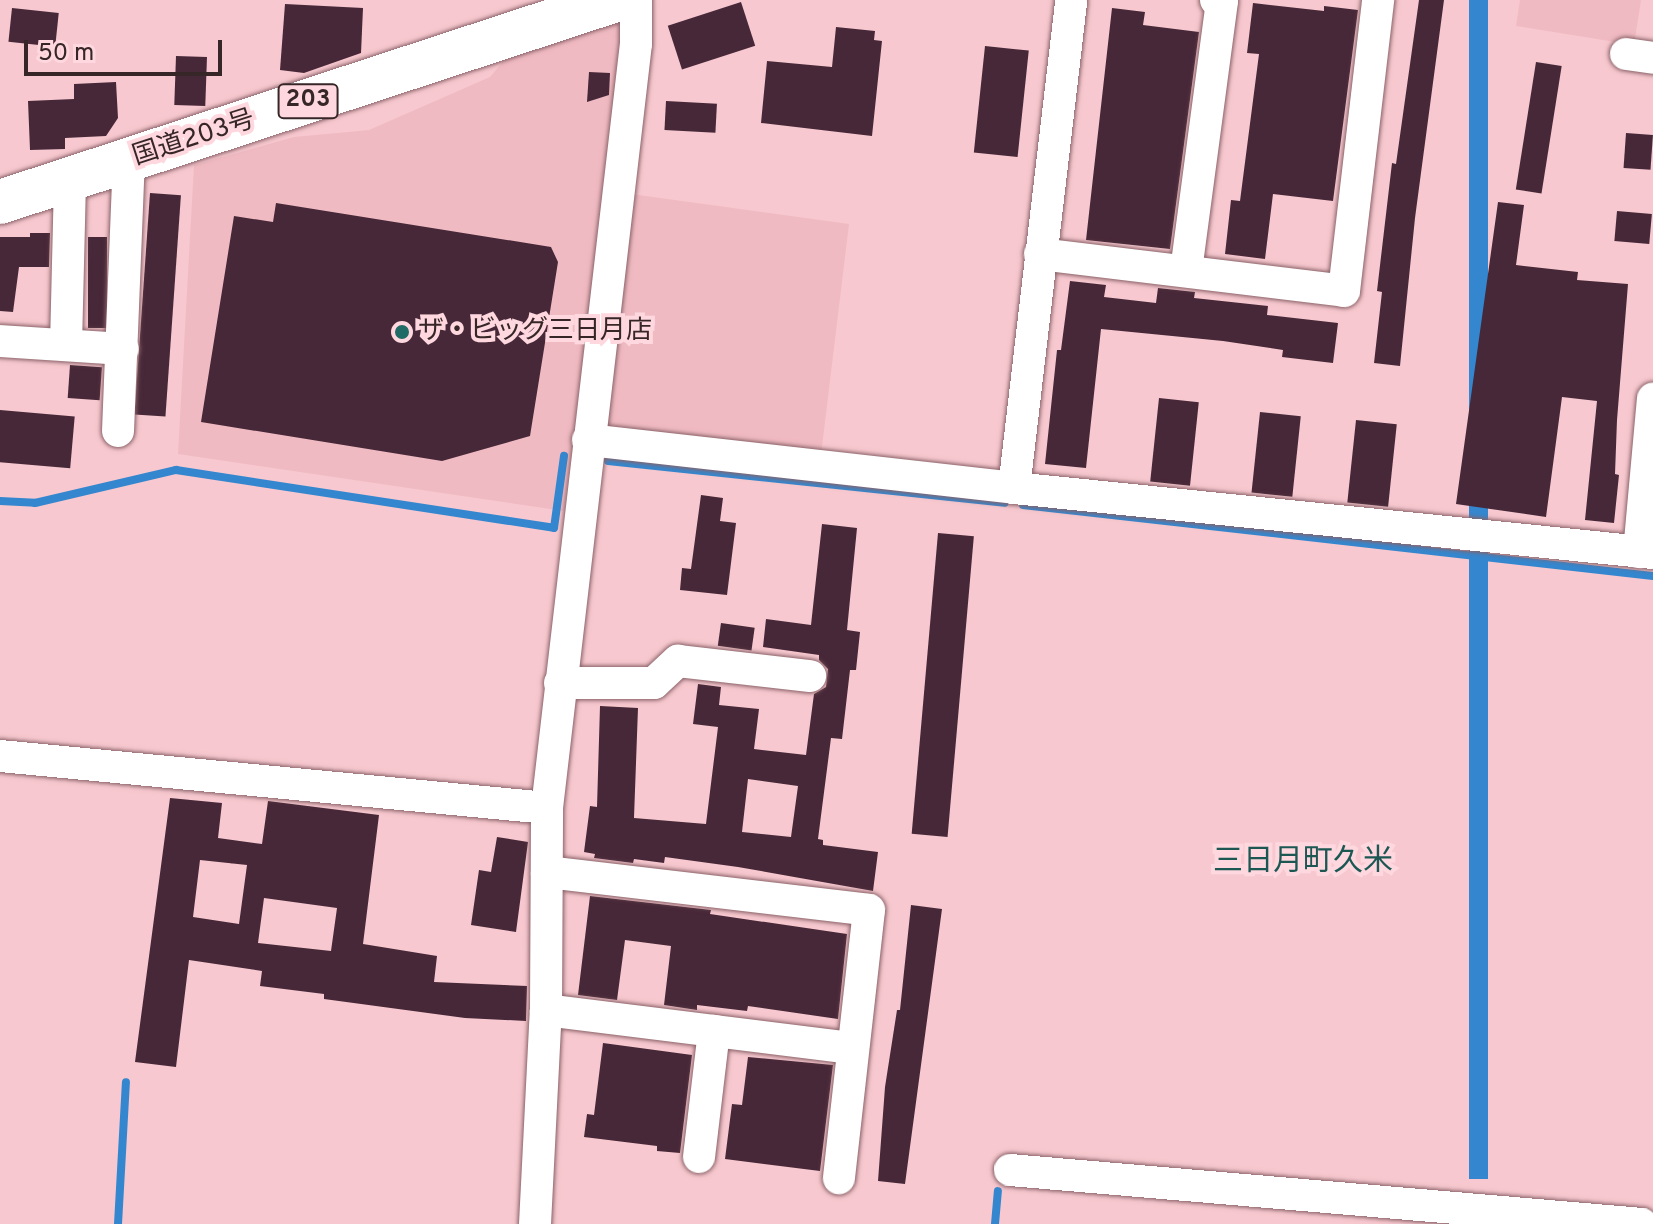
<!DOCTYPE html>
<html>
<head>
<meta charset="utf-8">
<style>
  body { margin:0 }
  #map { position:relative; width:1653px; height:1224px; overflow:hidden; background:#f7c8cf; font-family:Overpass,"Noto Sans JP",sans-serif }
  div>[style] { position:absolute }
  .built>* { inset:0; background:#f0bac2 }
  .water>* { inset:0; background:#3487cf; transform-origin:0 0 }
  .stream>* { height:8px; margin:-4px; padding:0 4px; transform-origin:4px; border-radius:4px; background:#3487cf }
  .building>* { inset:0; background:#472838; transform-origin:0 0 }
  .roads { filter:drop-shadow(0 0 2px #8a6268) drop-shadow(0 0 2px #8a6268) }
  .minor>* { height:32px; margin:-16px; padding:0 16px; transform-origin:16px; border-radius:16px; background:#fff }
  .highway>* { height:44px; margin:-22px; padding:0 22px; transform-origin:22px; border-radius:22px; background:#fff }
  .dots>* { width:22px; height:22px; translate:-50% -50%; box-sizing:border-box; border:4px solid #fed8de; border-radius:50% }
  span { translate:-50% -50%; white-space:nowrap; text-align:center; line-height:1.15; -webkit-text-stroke:8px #fed8de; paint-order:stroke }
  .shield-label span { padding:2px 6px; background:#fed8de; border:2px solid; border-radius:6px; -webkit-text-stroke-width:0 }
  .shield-label { font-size:24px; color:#372628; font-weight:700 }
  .street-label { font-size:26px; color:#372628 }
  .poi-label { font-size:26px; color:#372628 }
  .left { translate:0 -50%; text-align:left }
  .quarter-label { font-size:30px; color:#1c5753 }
  .scale { position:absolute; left:24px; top:40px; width:198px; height:36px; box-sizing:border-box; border:4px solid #372628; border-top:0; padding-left:10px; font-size:24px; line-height:28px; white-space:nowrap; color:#372628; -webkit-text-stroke:6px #fed8de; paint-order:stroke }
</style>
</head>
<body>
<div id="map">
  <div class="built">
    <i style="clip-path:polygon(1520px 0,1641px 0,1634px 45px,1516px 26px)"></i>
    <i style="clip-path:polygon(614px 20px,624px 30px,609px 191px,849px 224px,821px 455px,575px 428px,564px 511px,178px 454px,194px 165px,294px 137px,369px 130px,490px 77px,507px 57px)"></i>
  </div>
  <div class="water">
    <i style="left:1469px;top:0;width:19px;height:1179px"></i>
  </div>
  <div class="stream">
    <i style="left:608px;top:461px;width:399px;rotate:6deg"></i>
    <i style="left:0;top:501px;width:35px;rotate:3deg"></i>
    <i style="left:35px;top:503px;width:145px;rotate:-13.2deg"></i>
    <i style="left:176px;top:470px;width:382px;rotate:8.7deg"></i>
    <i style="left:554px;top:528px;width:73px;rotate:-82.1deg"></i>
    <i style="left:1023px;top:505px;width:634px;rotate:6.43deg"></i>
    <i style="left:118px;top:1224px;width:142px;rotate:-86.8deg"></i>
    <i style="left:995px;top:1224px;width:33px;rotate:-85deg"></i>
  </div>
  <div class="building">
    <i style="clip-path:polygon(1419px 0,1444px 0,1415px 218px,1400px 366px,1374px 363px,1382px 292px,1377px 291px,1392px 163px,1396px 164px)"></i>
    <i style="left:741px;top:2px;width:46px;height:77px;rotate:72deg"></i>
    <i style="clip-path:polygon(1253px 3px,1324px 11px,1324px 6px,1358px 10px,1333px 201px,1273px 194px,1265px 259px,1225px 254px,1231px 200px,1240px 201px,1259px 54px,1247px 53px)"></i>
    <i style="clip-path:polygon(285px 4px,363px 8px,361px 53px,304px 73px,280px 70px)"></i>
    <i style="left:12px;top:8px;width:47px;height:34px;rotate:6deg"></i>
    <i style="clip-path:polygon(1112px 8px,1145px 12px,1143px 25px,1199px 32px,1170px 249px,1086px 240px)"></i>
    <i style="clip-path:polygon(836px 27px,875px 31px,874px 40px,882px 41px,872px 136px,761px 123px,767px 61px,832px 67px)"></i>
    <i style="left:985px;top:46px;width:44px;height:107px;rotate:6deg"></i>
    <i style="left:176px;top:56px;width:31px;height:49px;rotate:2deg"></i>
    <i style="left:1536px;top:62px;width:26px;height:129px;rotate:9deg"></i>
    <i style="clip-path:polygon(589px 72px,610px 73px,609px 95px,587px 102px)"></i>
    <i style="clip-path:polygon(116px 82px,118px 118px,106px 136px,65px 138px,65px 149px,30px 150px,28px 101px,74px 99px,74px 84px)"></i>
    <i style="left:666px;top:101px;width:51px;height:29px;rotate:3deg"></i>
    <i style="left:1626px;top:133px;width:27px;height:35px;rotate:4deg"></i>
    <i style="left:150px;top:193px;width:31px;height:222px;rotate:4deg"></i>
    <i style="clip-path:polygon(1498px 202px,1524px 205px,1516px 265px,1578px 272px,1577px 280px,1628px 284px,1617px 420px,1615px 474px,1619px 475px,1614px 523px,1585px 520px,1597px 401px,1562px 397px,1546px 517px,1456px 504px)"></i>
    <i style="clip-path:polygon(276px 203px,551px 247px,558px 262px,530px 436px,442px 461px,201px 422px,234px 216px,273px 222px)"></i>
    <i style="left:1617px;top:211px;width:35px;height:30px;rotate:5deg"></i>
    <i style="clip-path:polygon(30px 233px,50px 233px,49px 267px,19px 267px,13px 312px,0 311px,0 237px,30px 237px)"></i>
    <i style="left:88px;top:237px;width:19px;height:91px"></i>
    <i style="clip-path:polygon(1070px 281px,1106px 285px,1104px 297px,1156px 303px,1158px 288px,1195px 292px,1194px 298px,1268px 306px,1267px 315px,1338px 323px,1333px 363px,1282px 357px,1283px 350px,1223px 341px,1101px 329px,1086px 468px,1045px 464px,1057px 350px,1061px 350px)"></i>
    <i style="left:70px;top:365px;width:32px;height:33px;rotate:4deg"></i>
    <i style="left:1159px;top:398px;width:40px;height:84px;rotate:6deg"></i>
    <i style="left:0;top:410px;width:75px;height:52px;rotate:5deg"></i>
    <i style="left:1260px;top:412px;width:41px;height:81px;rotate:6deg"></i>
    <i style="left:1356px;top:420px;width:41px;height:83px;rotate:6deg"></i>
    <i style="clip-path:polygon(701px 495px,723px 498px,720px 521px,736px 523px,727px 595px,680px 590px,682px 568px,691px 569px)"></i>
    <i style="clip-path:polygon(evenodd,822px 524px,857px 528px,847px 630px,860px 632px,856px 670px,850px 670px,842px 739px,831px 738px,818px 839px,823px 840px,823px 845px,878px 852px,873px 891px,738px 867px,665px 857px,664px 863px,634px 859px,633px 863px,594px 858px,595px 854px,584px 852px,590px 806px,597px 807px,600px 706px,638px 708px,634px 818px,706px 824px,718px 727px,693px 724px,698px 684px,721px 687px,719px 705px,759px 709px,754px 749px,806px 755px,814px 694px,826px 687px,828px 669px,819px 660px,819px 655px,763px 647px,766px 619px,811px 625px,822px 524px,748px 779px,798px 786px,791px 837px,742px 832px,748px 779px)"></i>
    <i style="left:938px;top:533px;width:36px;height:302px;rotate:5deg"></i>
    <i style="left:721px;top:623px;width:34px;height:23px;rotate:8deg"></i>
    <i style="clip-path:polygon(evenodd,170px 798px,222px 803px,218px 838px,262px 844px,268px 801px,379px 815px,363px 944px,437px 956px,434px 982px,527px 986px,526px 1021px,465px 1018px,324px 999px,324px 994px,260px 986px,262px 971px,189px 960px,176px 1067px,135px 1062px,170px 798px,200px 860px,247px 865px,239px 924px,193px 917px,200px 860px,170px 798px,264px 898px,337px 908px,331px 951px,258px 943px,264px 898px)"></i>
    <i style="clip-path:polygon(497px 837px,528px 842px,516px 932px,471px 925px,479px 870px,491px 872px)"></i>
    <i style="clip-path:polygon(590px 896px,711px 910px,710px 914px,847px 934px,838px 1019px,748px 1006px,747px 1011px,697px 1005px,697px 1010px,664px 1005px,671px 946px,625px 940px,617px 1000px,578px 995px)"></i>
    <i style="clip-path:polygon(911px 905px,942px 909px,905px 1184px,878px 1181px,885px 1087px,897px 1010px,900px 1010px)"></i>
    <i style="clip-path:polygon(603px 1043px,692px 1055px,680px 1153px,657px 1151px,657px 1146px,584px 1137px,587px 1114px,594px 1115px)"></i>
    <i style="clip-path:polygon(748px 1057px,833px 1065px,820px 1171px,725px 1159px,732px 1104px,742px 1105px)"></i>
  </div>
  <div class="roads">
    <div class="minor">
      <i style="left:1626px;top:54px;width:27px;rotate:8deg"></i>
      <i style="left:1040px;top:254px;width:306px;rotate:6.9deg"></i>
      <i style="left:1344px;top:291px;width:293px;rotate:-83.3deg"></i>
      <i style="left:1186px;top:271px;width:272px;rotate:-82.4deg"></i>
      <i style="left:1222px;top:1px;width:6px;rotate:-171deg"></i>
      <i style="left:0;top:341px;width:123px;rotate:3.7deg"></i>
      <i style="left:66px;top:345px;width:165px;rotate:-88.6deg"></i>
      <i style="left:118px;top:431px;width:271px;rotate:-87.7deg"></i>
      <i style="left:588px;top:440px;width:429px;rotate:6.4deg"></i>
      <i style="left:1014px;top:488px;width:642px;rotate:5.81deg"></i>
      <i style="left:1014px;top:488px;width:491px;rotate:-83.3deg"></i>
      <i style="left:1639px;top:552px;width:154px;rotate:-84.8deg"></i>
      <i style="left:560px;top:683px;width:94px"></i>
      <i style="left:654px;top:683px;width:33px;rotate:-43deg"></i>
      <i style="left:678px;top:661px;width:133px;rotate:6.5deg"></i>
      <i style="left:0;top:756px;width:549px;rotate:5.43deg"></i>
      <i style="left:547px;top:872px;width:324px;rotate:6.7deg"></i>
      <i style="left:869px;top:910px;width:270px;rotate:96.4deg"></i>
      <i style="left:546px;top:1010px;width:309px;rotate:7.1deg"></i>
      <i style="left:699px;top:1157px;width:127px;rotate:-83.2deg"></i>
      <i style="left:1010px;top:1170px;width:634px;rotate:4.88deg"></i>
      <i style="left:535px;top:1224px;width:214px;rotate:-87.1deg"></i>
      <i style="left:546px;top:1010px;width:202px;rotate:-89.7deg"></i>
      <i style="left:547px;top:808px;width:769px;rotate:-83.36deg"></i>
      <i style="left:636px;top:44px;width:44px;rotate:-90deg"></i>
    </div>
    <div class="highway">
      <i style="left:0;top:202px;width:648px;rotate:-18.16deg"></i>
    </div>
  </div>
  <div class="dots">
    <i style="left:402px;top:332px;background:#206b66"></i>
  </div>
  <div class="shield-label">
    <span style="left:308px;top:101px">203</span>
  </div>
  <div class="street-label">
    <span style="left:194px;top:139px;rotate:-18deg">国道203号</span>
  </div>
  <div class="poi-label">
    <span class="left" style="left:418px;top:332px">ザ・ビッグ三日月店</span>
  </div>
  <div class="quarter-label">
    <span style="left:1303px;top:863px">三日月町久米</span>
  </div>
  <div class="scale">50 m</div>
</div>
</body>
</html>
